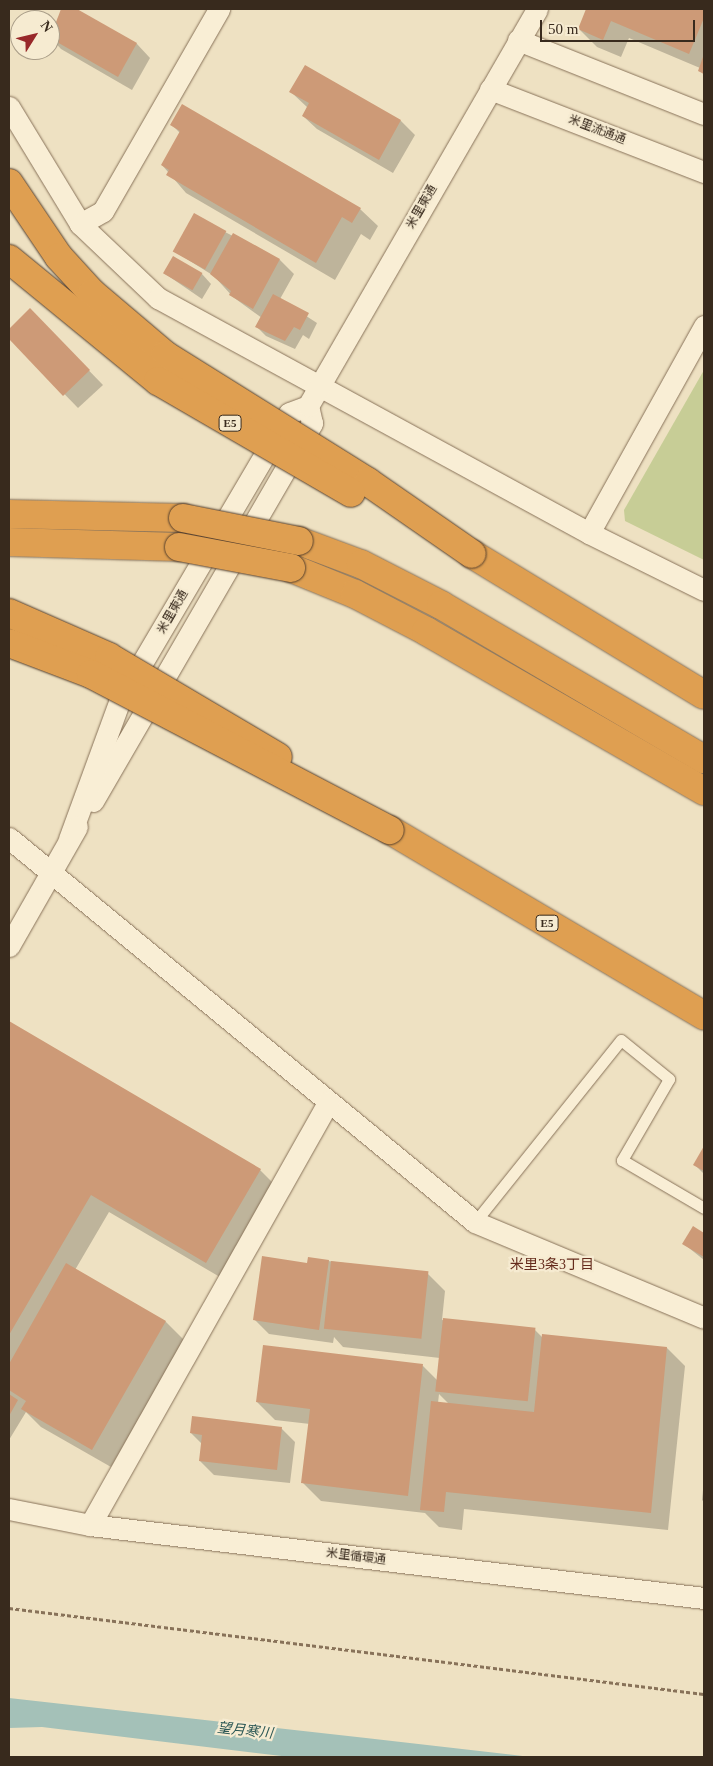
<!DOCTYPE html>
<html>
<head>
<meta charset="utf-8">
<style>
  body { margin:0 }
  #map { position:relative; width:713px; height:1766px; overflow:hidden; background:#eee1c2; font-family:"Times New Roman","Noto Sans JP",serif }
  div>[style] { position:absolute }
  .green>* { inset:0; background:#c7cd96 }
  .water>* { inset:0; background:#a4c1b8 }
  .shadow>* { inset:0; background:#0003 }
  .building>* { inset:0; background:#cd9a77; transform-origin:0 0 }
  .path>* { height:3px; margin-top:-1.5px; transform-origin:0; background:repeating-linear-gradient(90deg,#887259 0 4px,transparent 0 6.5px) }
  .roads { filter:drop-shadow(0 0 1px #887259) drop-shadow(0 0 1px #887259) }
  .lane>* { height:11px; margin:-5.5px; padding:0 5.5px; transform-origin:5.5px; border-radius:5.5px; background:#f9eed5 }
  .street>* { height:21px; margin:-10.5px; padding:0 10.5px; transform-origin:10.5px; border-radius:10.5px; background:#f9eed5 }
  .highway>* { height:28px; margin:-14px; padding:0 14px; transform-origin:14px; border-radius:14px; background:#df9f51 }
  .bridges { filter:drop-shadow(0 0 1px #56402d) drop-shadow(0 0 1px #56402d) }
  .highway-bridge>* { height:28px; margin:-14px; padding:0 14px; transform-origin:14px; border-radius:14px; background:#df9f51 }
  span { translate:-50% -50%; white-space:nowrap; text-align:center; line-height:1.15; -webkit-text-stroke:4.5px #f6ebd1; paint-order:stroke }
  .shield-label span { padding:1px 4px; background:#f6ebd1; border:1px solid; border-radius:4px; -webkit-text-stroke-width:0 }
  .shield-label { font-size:11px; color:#382a1d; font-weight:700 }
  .street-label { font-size:12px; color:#382a1d }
  .neighbourhood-label { font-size:14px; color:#652b1c }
  .water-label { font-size:14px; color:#2c5855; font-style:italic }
  .frame { position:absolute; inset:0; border:10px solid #382a1d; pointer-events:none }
  .north { position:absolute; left:10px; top:10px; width:50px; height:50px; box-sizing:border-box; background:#f6ebd1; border:1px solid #aa9e89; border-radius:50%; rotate:54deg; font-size:14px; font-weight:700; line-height:20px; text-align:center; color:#382a1d }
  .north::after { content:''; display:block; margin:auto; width:18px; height:22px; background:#98282a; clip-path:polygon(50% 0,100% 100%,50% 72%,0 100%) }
  .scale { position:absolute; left:540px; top:20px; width:155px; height:22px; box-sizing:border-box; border:2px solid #382a1d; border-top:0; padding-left:6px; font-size:15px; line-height:18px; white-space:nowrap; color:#382a1d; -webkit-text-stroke:4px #f6ebd1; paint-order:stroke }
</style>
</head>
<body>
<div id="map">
  <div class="green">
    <i style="clip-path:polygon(704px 370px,704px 560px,625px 521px,624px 510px)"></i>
  </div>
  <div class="water">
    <i style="clip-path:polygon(9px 1698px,366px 1738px,531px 1757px,290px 1757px,42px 1727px,9px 1728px)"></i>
  </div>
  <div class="shadow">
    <i style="clip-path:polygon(62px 9px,75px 9px,137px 44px,150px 58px,132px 90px,61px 49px,50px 37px)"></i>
    <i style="clip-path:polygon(588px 9px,704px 9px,704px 76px,700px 68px,629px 38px,621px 57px,597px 47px,579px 29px)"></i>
    <i style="clip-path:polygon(305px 67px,401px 121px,415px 135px,393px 173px,317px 129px,303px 116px,308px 108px,291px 92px)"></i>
    <i style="clip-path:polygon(172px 125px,360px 209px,378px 226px,370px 240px,361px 234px,335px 280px,186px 193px,162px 165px,180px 133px)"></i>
    <i style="clip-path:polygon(225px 232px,280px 260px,294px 274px,280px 299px,317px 323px,309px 339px,303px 335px,295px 349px,266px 336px,257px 327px,262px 318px,233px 297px,214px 276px,174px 251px)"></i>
    <i style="clip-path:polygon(164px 273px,202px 274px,211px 284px,202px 299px)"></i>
    <i style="clip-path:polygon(30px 310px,103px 385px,78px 408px,9px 337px,9px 330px)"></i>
    <i style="clip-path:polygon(9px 1023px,260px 1170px,278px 1188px,225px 1280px,109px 1212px,75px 1270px,166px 1322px,184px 1340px,111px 1467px,41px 1427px,26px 1412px,9px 1440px)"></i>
    <i style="clip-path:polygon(704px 1148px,704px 1174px,695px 1165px)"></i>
    <i style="clip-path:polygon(693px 1228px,704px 1235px,704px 1260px,684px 1244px)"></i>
    <i style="clip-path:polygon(evenodd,328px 1261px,427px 1273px,445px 1291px,442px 1320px,534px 1329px,543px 1338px,667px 1348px,685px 1366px,668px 1530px,464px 1509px,462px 1530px,439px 1527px,425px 1513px,321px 1501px,303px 1483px,310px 1424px,275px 1420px,257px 1402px,423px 1366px,437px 1380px,440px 1358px,343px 1347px,334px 1337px,333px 1343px,269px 1334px,255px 1320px,308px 1264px,328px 1261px,439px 1394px,449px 1404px,438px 1403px,439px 1394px)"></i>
    <i style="clip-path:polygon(281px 1428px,295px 1442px,290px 1483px,214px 1475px,200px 1461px,202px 1444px,191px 1433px)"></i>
    <i style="clip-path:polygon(704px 1480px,704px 1502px,702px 1500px)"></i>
  </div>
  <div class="building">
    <i style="clip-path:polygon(61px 9px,77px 9px,137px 43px,118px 77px,50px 38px)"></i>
    <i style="clip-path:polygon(586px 9px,704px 9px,704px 18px,689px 54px,611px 21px,603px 40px,578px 29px)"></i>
    <i style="clip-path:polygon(704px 54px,704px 74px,698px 71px)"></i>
    <i style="clip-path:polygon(305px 65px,401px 120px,379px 160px,302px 116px,309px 103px,289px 92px)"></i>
    <i style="clip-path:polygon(182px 104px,361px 208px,352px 223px,342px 217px,316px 263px,166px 175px,169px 170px,161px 165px,180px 131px,170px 125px)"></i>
    <i style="left:194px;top:213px;width:37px;height:44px;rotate:29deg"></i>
    <i style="clip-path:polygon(233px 233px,280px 259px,253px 309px,229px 295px,231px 291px,210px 274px)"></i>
    <i style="left:173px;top:256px;width:34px;height:20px;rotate:30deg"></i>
    <i style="clip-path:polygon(273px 294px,309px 313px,300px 330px,294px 327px,285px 341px,255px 327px)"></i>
    <i style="clip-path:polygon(30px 308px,90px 370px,63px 396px,9px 339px,9px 329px)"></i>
    <i style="clip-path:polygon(9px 1021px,261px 1169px,206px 1263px,91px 1195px,9px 1335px)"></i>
    <i style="clip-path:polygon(704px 1146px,704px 1171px,693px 1165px)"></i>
    <i style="clip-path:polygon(693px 1226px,704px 1233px,704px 1257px,682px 1244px)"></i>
    <i style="clip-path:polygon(262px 1256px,307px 1263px,308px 1257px,329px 1260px,319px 1330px,253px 1320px)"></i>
    <i style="left:331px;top:1261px;width:98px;height:68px;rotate:6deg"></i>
    <i style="clip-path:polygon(66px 1263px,166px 1321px,92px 1450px,21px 1409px,26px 1401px,9px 1390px,9px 1364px)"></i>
    <i style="left:443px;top:1318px;width:93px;height:74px;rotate:6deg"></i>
    <i style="clip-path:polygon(542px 1334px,667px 1347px,651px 1513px,446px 1492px,444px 1512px,420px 1510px,431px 1401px,534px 1412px)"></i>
    <i style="clip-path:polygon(263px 1345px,423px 1364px,408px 1496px,301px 1483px,310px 1409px,256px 1402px)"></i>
    <i style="clip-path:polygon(9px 1394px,18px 1400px,9px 1416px)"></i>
    <i style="clip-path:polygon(192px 1416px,282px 1427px,277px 1470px,199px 1461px,202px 1435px,190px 1433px)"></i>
  </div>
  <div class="path">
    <i style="left:9px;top:1608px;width:700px;rotate:7.05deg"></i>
  </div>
  <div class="roads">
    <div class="lane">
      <i style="left:475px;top:1222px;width:233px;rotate:-51.3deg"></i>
      <i style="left:621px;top:1040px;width:62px;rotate:39.1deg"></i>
      <i style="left:669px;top:1079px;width:94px;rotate:120.1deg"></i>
      <i style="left:622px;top:1160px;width:95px;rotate:30.3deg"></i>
    </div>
    <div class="street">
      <i style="left:518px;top:40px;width:200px;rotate:21.7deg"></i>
      <i style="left:490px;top:89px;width:230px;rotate:21.2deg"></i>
      <i style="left:9px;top:107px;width:137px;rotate:58.7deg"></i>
      <i style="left:80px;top:224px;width:108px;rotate:43.5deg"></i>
      <i style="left:158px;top:298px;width:491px;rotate:28.6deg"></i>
      <i style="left:589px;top:533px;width:128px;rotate:26.4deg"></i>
      <i style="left:80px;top:224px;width:26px;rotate:-29deg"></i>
      <i style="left:103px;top:211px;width:233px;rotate:-60.1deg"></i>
      <i style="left:589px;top:533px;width:237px;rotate:-60.9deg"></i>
      <i style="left:93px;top:801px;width:437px;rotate:-59.9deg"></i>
      <i style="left:312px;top:423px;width:17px;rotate:-103deg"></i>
      <i style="left:9px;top:838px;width:604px;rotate:39.49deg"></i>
      <i style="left:475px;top:1222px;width:248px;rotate:22.7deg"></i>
      <i style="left:69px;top:839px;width:146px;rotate:-69.9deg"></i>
      <i style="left:119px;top:702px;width:335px;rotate:-59.5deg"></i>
      <i style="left:289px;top:413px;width:20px;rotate:-20deg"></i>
      <i style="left:308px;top:406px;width:458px;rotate:-60deg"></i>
      <i style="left:9px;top:946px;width:137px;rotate:-60.3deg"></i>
      <i style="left:9px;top:1509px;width:83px;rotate:11.2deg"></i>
      <i style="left:90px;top:1525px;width:618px;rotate:6.78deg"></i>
      <i style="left:90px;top:1525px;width:485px;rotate:-60.6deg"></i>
    </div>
    <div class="highway">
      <i style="left:9px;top:514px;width:174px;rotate:1.3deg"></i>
      <i style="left:299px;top:541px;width:66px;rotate:20.4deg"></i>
      <i style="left:361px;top:564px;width:90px;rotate:27.1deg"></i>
      <i style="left:441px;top:605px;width:305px;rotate:30.4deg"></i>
      <i style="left:9px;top:542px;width:170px;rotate:1.7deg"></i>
      <i style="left:472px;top:554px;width:271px;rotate:31.3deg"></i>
      <i style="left:291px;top:568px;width:69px;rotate:22.1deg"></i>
      <i style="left:355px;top:594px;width:80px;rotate:27.5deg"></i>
      <i style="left:426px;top:631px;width:321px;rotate:29.9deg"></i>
      <i style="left:390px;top:830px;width:365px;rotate:30.6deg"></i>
    </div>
  </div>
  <div class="bridges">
    <div class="highway-bridge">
      <i style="left:9px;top:183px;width:89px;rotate:56deg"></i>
      <i style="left:59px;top:257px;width:49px;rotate:47.5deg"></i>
      <i style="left:92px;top:293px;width:96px;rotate:40.3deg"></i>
      <i style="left:165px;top:355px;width:239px;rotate:32deg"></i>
      <i style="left:368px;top:482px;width:126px;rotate:34.7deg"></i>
      <i style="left:9px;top:259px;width:193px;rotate:39.3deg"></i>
      <i style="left:158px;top:381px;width:223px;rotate:30.1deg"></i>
      <i style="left:183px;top:518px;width:118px;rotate:11.2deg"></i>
      <i style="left:179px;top:547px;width:114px;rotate:10.6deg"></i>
      <i style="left:9px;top:613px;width:109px;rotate:23.7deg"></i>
      <i style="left:109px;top:657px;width:196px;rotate:30.6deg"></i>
      <i style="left:9px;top:643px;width:88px;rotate:20.7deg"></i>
      <i style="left:91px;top:674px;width:337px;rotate:27.6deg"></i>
    </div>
  </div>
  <div class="shield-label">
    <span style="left:230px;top:423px">E5</span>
    <span style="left:547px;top:923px">E5</span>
  </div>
  <div class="street-label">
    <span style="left:597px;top:130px;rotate:21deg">米里流通通</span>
    <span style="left:422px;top:207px;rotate:-60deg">米里東通</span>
    <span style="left:173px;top:612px;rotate:-60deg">米里東通</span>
    <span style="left:356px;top:1557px;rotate:7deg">米里循環通</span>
  </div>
  <div class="neighbourhood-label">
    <span style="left:552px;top:1265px">米里3条3丁目</span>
  </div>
  <div class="water-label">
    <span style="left:245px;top:1731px;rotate:6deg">望月寒川</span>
  </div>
  <div class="frame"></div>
  <div class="north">N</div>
  <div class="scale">50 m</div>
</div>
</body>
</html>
